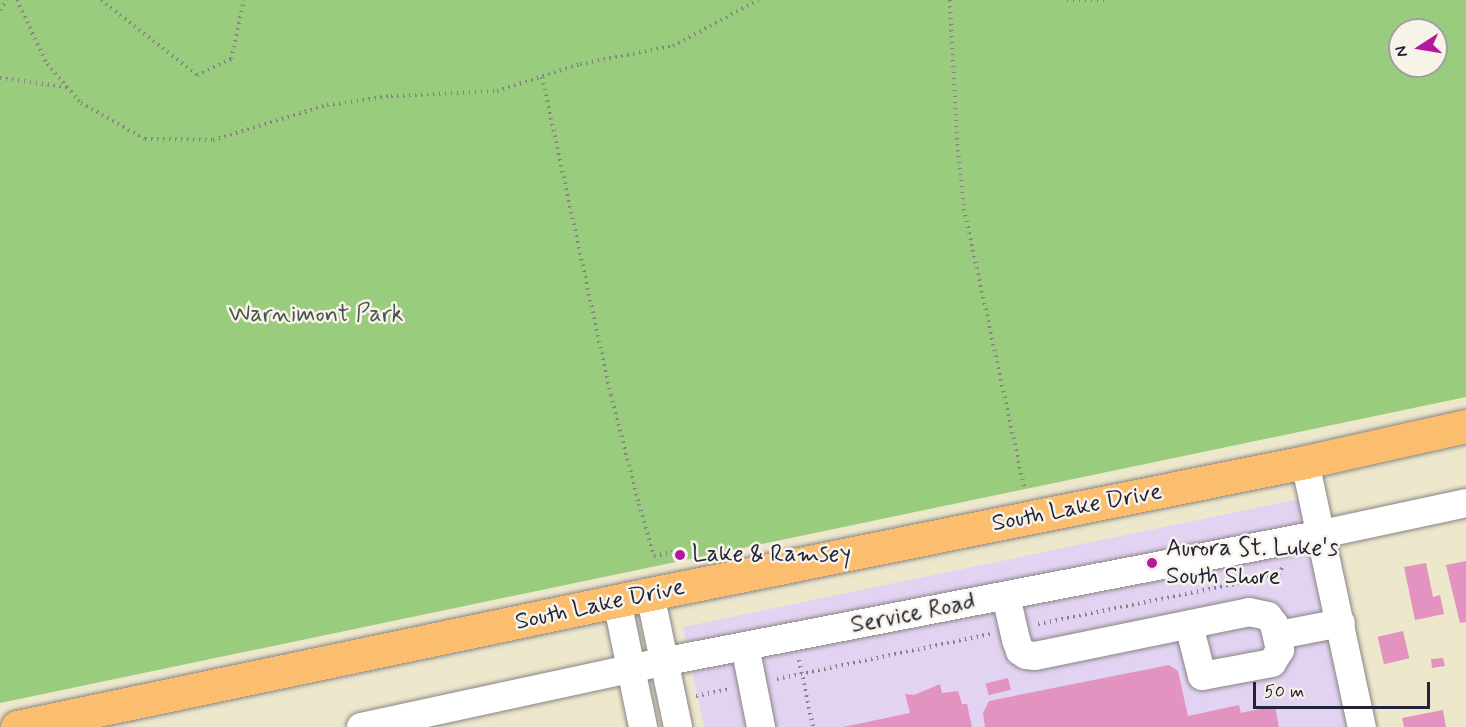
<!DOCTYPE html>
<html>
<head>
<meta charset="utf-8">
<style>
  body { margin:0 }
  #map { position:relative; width:1466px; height:727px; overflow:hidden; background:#ede7cc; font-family:Mynerve,sans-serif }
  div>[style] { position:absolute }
  .built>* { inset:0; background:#e3d3f2 }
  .green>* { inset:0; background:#99cc7c }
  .building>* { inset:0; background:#e293bf; transform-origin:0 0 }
  .path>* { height:4px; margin-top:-2px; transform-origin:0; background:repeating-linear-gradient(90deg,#888484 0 1.5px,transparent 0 6px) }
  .roads { filter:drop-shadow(0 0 2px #888484) drop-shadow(0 0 2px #888484) }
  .minor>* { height:28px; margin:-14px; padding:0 14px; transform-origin:14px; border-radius:14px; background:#fff }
  .major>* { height:33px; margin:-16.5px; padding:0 16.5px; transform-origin:16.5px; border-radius:16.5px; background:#fbbe6e }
  .dots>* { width:16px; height:16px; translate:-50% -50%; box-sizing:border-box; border:3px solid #f7f3e8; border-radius:50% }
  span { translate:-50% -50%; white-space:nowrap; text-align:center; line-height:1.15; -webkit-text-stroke:5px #f7f3e8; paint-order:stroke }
  .park-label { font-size:24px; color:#46554e }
  .street-label { font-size:24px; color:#22223b }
  .poi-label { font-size:24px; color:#22223b }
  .left { translate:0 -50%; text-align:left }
  .north { position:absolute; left:1388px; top:18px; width:60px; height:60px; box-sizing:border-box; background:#f7f3e8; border:2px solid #a29fa3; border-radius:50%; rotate:258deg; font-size:16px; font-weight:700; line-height:24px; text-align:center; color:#22223b }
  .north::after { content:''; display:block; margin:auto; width:21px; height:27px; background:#b5179e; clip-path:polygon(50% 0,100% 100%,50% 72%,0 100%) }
  .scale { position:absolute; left:1253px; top:682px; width:177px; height:27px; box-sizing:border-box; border:3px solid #22223b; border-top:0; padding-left:8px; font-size:18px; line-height:21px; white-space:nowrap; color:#22223b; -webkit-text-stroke:4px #f7f3e8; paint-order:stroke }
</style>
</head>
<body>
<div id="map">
  <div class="built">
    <i style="clip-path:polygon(1299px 499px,1347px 727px,704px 727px,683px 627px)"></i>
  </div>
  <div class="green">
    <i style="clip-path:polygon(evenodd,0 0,1466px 0,1466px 397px,0 703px,0 0,1400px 30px,1436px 30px,1436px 66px,1400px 66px,1400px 30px)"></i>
  </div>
  <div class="building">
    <i style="clip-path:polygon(1466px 561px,1466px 622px,1460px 623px,1446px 565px)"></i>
    <i style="clip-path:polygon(1426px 563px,1433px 597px,1440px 595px,1444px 614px,1415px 620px,1404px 567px)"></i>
    <i style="left:1403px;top:631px;width:28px;height:26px;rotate:77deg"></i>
    <i style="clip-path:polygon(1443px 658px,1445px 666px,1432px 668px,1431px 659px)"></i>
    <i style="clip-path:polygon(1169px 665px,1178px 671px,1188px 716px,1239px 705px,1241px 713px,1275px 706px,1279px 727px,985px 727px,983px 713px,989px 701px)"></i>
    <i style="left:1008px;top:678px;width:12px;height:23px;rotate:76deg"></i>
    <i style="clip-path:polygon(940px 684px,942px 693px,958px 691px,962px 704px,967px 704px,972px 727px,843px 727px,910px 713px,905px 694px,914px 695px)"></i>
    <i style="clip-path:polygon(1443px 710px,1446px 727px,1404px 727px,1402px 718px)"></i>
  </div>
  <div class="path">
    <i style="left:17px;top:0;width:71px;rotate:64.9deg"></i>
    <i style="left:47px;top:64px;width:52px;rotate:48.9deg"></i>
    <i style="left:81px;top:103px;width:73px;rotate:29.4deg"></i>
    <i style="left:145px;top:139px;width:68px;rotate:0.8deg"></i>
    <i style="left:213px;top:140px;width:119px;rotate:-17.1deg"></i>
    <i style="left:327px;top:105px;width:65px;rotate:-8deg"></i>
    <i style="left:391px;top:96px;width:106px;rotate:-2.7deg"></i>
    <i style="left:497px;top:91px;width:87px;rotate:-18deg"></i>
    <i style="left:580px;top:64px;width:95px;rotate:-11deg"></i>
    <i style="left:673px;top:46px;width:97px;rotate:-28.4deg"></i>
    <i style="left:101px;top:0;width:122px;rotate:38deg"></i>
    <i style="left:197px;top:75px;width:38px;rotate:-25deg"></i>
    <i style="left:231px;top:59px;width:60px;rotate:-77.6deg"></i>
    <i style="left:950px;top:0;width:138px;rotate:87.1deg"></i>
    <i style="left:957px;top:138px;width:71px;rotate:84.4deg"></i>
    <i style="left:964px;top:209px;width:284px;rotate:77.8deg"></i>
    <i style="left:1067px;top:0;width:40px"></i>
    <i style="left:0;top:10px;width:12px;rotate:-55deg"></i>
    <i style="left:542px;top:77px;width:325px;rotate:77.8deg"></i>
    <i style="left:611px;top:395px;width:113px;rotate:75.6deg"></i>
    <i style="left:639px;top:504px;width:54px;rotate:73.9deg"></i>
    <i style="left:654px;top:556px;width:19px;rotate:-12deg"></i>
    <i style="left:0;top:78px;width:68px;rotate:7.7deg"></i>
    <i style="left:1038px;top:624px;width:246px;rotate:-11.5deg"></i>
    <i style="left:1279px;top:575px;width:8px;rotate:-67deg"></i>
    <i style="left:799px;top:660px;width:68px;rotate:78.2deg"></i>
    <i style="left:777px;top:679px;width:218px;rotate:-11.9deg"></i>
    <i style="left:696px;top:696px;width:34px;rotate:-12deg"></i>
  </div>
  <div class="roads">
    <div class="minor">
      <i style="left:1305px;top:462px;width:271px;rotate:77.9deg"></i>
      <i style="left:650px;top:594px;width:136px;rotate:78.1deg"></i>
      <i style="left:1006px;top:596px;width:45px;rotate:77.2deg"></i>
      <i style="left:1016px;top:640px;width:12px;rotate:70deg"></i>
      <i style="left:1020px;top:651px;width:7px;rotate:34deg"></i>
      <i style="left:1026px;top:655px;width:9px;rotate:6deg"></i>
      <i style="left:1035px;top:656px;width:218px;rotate:-11.6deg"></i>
      <i style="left:1249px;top:612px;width:19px;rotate:12deg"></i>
      <i style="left:1268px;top:616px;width:10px;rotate:53deg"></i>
      <i style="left:1274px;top:624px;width:27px;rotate:77deg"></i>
      <i style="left:1280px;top:650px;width:15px;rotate:122deg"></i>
      <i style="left:1272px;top:663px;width:71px;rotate:169.5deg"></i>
      <i style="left:1202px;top:676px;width:53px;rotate:-104.3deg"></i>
      <i style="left:617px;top:601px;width:129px;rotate:78.3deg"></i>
      <i style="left:1279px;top:635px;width:63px;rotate:-11deg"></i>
      <i style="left:745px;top:646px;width:83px;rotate:78.8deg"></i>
      <i style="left:361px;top:727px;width:298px;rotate:-12.2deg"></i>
      <i style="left:652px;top:664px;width:682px;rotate:-10.98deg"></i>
      <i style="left:1322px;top:534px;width:147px;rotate:-12.1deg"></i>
    </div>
    <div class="major">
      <i style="left:17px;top:727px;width:647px;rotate:-11.87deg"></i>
      <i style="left:650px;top:594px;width:668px;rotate:-11.39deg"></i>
      <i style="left:1305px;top:462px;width:165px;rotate:-12.6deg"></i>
    </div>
  </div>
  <div class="dots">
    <i style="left:680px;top:555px;background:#b5179e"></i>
    <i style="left:1152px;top:563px;background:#b5179e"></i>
  </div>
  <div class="park-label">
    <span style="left:316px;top:315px">Warnimont Park</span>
  </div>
  <div class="street-label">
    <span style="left:1077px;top:508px;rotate:-11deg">South Lake Drive</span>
    <span style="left:600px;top:605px;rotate:-12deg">South Lake Drive</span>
    <span style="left:913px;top:614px;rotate:-11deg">Service Road</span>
  </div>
  <div class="poi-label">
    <span class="left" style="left:1166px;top:563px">Aurora St. Luke's<br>South Shore</span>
    <span class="left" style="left:692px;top:555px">Lake &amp; Ramsey</span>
  </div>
  <div class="north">N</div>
  <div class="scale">50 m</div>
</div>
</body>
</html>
